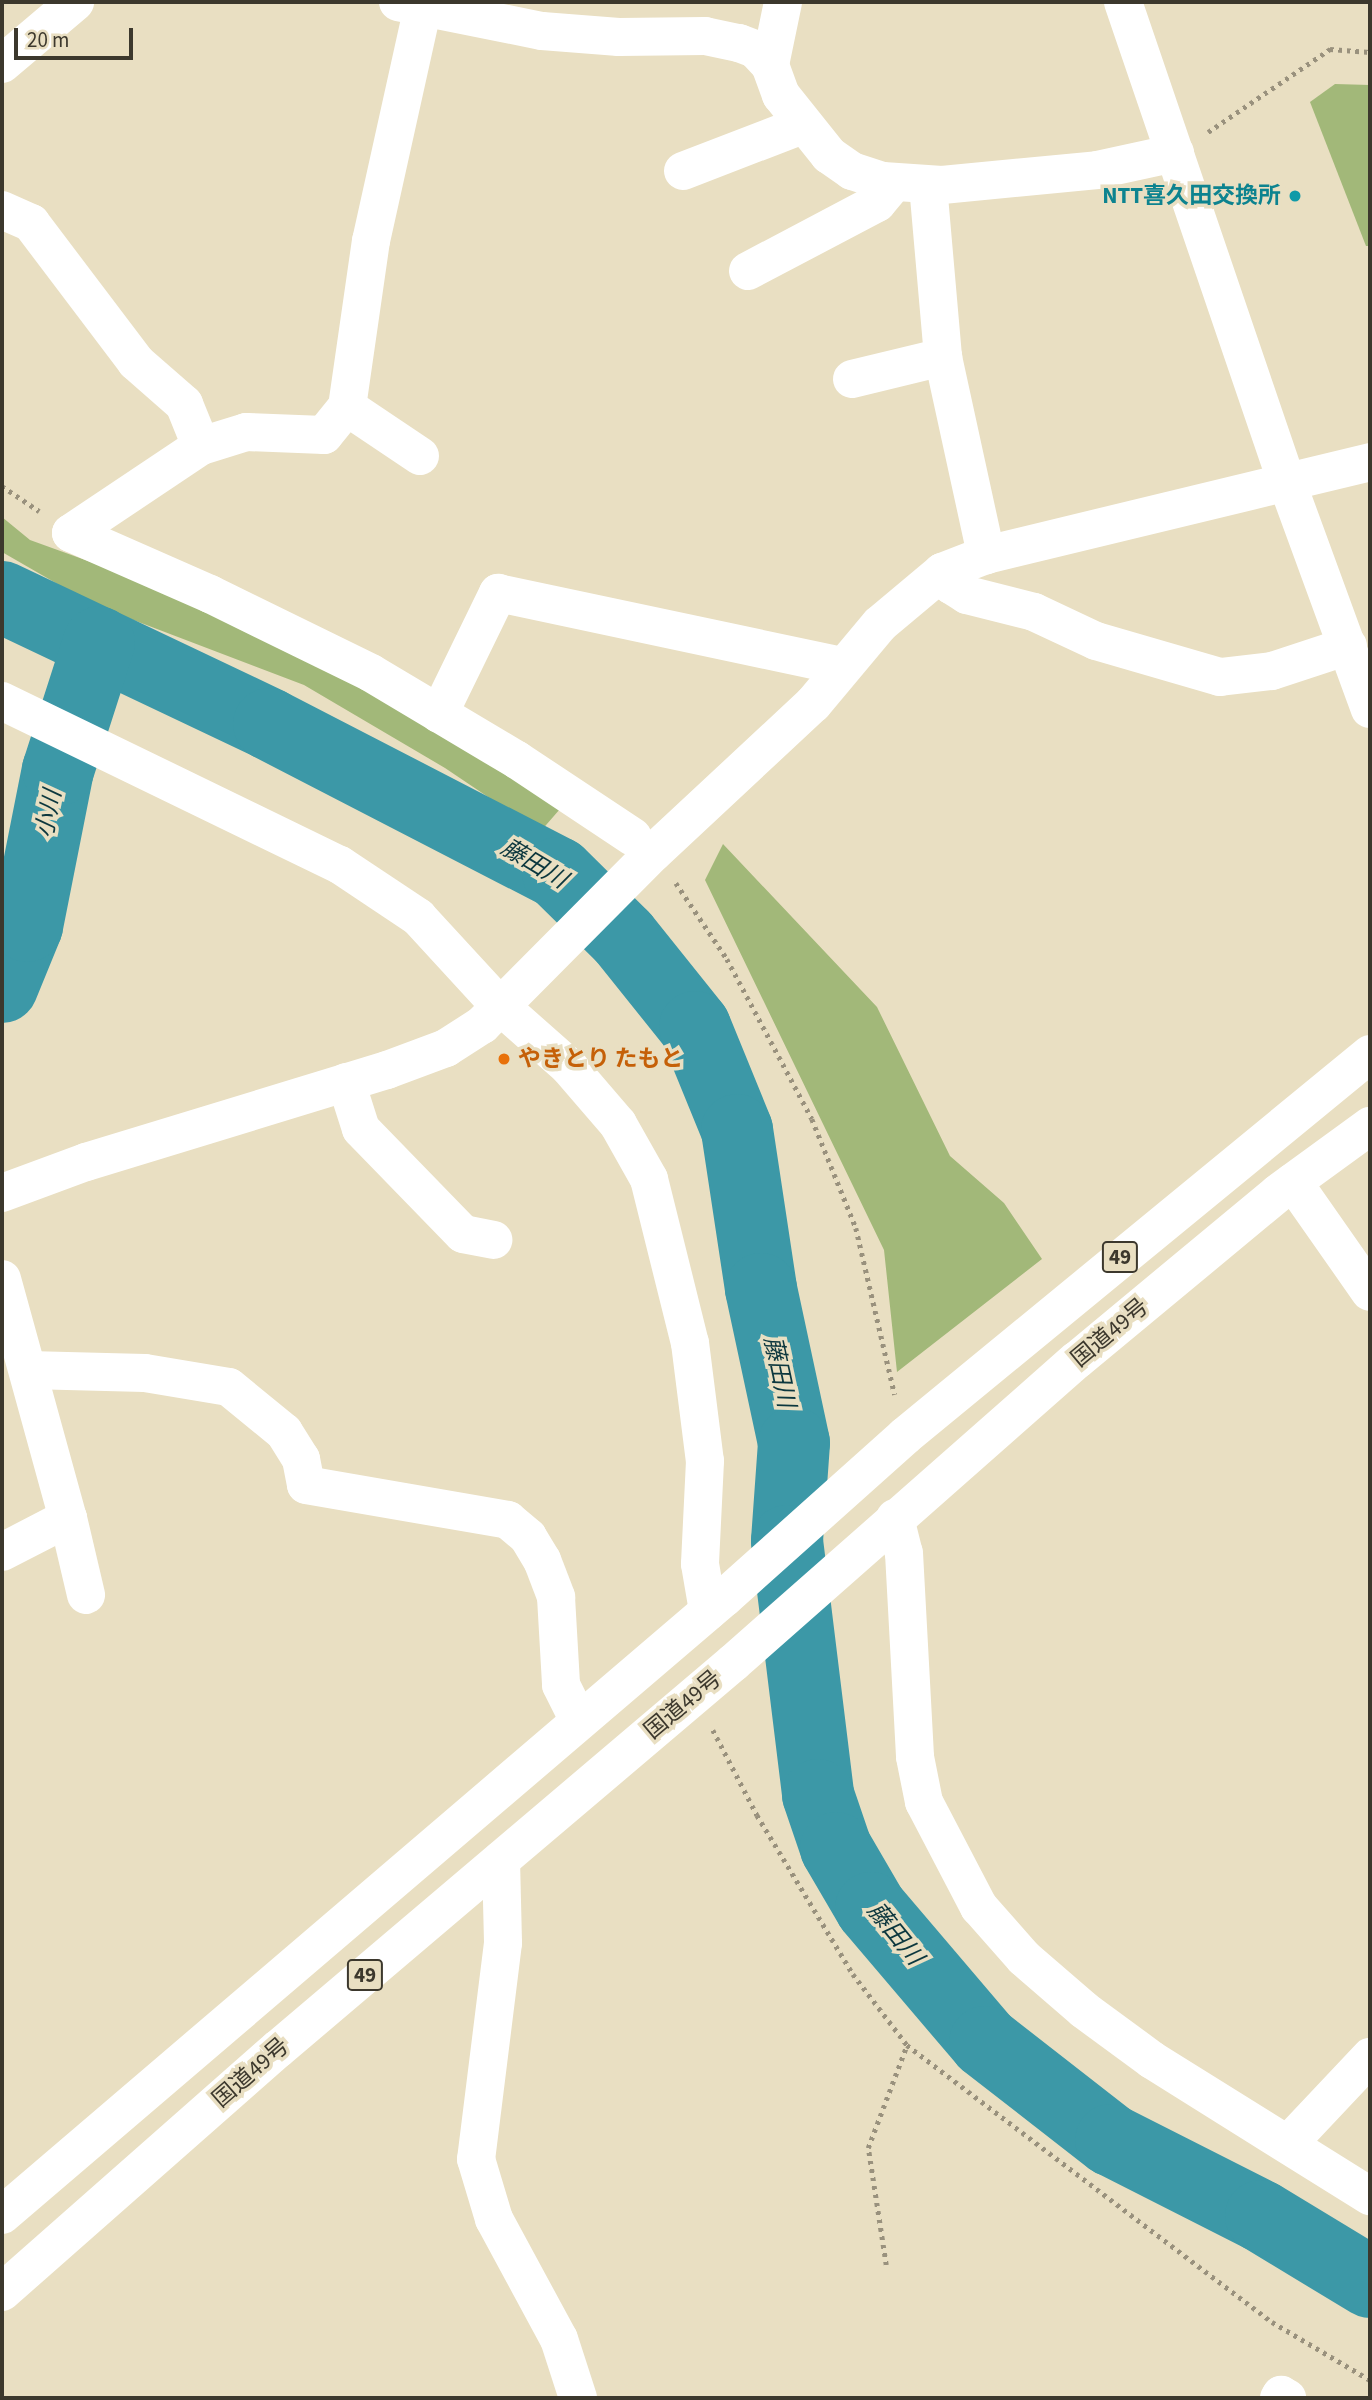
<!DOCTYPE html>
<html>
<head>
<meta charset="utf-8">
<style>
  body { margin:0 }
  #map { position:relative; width:1372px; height:2400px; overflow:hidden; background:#e9dfc2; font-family:"Source Sans 3","Noto Sans JP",sans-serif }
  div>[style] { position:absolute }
  .forest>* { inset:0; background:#a2b879 }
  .river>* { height:72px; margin:-36px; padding:0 36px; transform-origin:36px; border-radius:36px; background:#3c98a7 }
  .path>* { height:4.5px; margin-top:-2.25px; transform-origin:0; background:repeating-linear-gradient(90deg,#99917d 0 3.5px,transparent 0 8.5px) }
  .minor>* { height:38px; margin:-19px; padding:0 19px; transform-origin:19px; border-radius:19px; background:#fff }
  .highway>* { height:38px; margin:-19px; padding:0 19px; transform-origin:19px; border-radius:19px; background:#fff }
  .dots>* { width:19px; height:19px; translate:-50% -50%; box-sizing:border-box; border:4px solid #e9dfc2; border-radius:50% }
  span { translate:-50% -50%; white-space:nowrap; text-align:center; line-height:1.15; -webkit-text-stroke:7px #e9dfc2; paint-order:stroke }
  .shield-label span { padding:2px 5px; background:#e9dfc2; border:2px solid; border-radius:5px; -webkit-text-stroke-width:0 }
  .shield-label { font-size:21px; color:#3c382d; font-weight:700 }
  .culture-label { font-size:23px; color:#0d838f; font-weight:700 }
  .right { translate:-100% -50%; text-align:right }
  .food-label { font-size:23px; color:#c56008; font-weight:700 }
  .left { translate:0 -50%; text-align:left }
  .street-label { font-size:23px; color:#3c382d }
  .water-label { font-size:24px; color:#0c373e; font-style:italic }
  .frame { position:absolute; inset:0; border:4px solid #3c382d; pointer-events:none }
  .scale { position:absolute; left:14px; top:28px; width:119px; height:32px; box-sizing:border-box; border:4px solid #3c382d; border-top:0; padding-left:9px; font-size:21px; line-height:24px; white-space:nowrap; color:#3c382d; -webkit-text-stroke:5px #e9dfc2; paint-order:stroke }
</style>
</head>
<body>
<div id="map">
  <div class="forest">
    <i style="clip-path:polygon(1335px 84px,1370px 85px,1370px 246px,1366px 246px,1310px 102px)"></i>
    <i style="clip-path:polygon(2px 517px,30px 540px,193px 599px,379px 691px,560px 809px,540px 832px,445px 768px,304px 685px,94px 605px,2px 552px)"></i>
    <i style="clip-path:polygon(723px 844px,877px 1007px,950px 1156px,1004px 1203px,1042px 1259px,897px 1372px,884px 1250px,705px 880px)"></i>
  </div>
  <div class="river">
    <i style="left:2px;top:597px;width:296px;rotate:25.4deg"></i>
    <i style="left:269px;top:724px;width:325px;rotate:27.3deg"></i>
    <i style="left:558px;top:873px;width:91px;rotate:44.6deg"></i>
    <i style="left:623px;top:937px;width:115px;rotate:51.3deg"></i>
    <i style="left:695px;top:1027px;width:111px;rotate:67.8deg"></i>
    <i style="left:737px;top:1130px;width:161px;rotate:81.4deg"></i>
    <i style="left:761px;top:1289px;width:157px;rotate:77.9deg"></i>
    <i style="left:794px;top:1443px;width:98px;rotate:94.1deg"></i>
    <i style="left:787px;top:1541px;width:256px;rotate:83deg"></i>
    <i style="left:818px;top:1795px;width:56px;rotate:71.2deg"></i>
    <i style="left:836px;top:1848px;width:69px;rotate:59.7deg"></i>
    <i style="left:871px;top:1908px;width:176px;rotate:49.6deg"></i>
    <i style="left:985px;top:2042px;width:160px;rotate:37.9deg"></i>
    <i style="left:1111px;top:2140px;width:168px;rotate:26.9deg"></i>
    <i style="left:1261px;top:2216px;width:127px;rotate:31.2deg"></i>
    <i style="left:2px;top:987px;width:66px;rotate:-67.7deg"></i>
    <i style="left:27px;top:926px;width:159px;rotate:-78.8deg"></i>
    <i style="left:58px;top:770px;width:134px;rotate:-72.2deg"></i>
  </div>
  <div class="path">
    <i style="left:1208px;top:132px;width:148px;rotate:-34.2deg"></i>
    <i style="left:1330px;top:49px;width:40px;rotate:4.3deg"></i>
    <i style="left:2px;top:486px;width:45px;rotate:34deg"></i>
    <i style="left:676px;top:883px;width:92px;rotate:56.1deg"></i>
    <i style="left:727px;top:959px;width:181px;rotate:62deg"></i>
    <i style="left:812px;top:1119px;width:118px;rotate:68deg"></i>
    <i style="left:856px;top:1228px;width:171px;rotate:76.9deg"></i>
    <i style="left:713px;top:1730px;width:96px;rotate:62.6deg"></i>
    <i style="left:757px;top:1815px;width:186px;rotate:58.9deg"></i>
    <i style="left:853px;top:1974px;width:89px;rotate:52.7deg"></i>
    <i style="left:907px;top:2045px;width:458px;rotate:37.2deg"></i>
    <i style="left:1272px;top:2322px;width:114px;rotate:30.6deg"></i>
    <i style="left:886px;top:2265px;width:118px;rotate:-98.7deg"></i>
    <i style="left:868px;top:2148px;width:110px;rotate:-69.3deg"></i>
  </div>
  <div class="minor">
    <i style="left:398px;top:2px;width:147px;rotate:11.4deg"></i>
    <i style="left:542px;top:31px;width:77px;rotate:4.5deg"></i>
    <i style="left:619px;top:37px;width:86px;rotate:-0.7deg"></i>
    <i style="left:705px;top:36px;width:35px;rotate:12deg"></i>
    <i style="left:739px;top:43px;width:17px;rotate:21deg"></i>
    <i style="left:755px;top:49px;width:22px;rotate:47deg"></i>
    <i style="left:770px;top:65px;width:32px;rotate:70deg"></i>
    <i style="left:781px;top:95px;width:77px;rotate:51.3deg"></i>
    <i style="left:829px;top:155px;width:28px;rotate:35deg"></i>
    <i style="left:852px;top:171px;width:33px;rotate:18deg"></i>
    <i style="left:883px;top:181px;width:59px;rotate:3.9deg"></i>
    <i style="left:942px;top:185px;width:156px;rotate:-5.5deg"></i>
    <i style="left:1097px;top:170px;width:80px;rotate:-12.3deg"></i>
    <i style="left:1123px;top:2px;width:505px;rotate:71.17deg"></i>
    <i style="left:1286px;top:480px;width:244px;rotate:69.9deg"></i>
    <i style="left:2px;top:64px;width:96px;rotate:-40.3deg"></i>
    <i style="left:770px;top:65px;width:64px;rotate:-78.3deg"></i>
    <i style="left:683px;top:171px;width:128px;rotate:-21.1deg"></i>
    <i style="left:928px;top:185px;width:173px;rotate:85deg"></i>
    <i style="left:943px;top:357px;width:203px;rotate:77.7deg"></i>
    <i style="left:2px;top:210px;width:32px;rotate:24deg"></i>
    <i style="left:31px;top:223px;width:174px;rotate:52.9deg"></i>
    <i style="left:136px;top:362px;width:64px;rotate:41.2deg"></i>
    <i style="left:184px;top:404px;width:45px;rotate:68deg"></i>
    <i style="left:748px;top:271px;width:146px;rotate:-27.8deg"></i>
    <i style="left:877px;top:203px;width:26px;rotate:-50deg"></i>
    <i style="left:852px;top:379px;width:94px;rotate:-13.6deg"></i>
    <i style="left:420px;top:456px;width:88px;rotate:-146.1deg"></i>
    <i style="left:347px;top:407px;width:168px;rotate:-81.8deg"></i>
    <i style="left:371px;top:241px;width:245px;rotate:-77.5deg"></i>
    <i style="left:71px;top:533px;width:152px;rotate:23.7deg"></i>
    <i style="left:210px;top:594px;width:179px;rotate:26.1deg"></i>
    <i style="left:371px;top:673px;width:170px;rotate:30.8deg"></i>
    <i style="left:517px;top:760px;width:139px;rotate:33.6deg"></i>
    <i style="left:71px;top:533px;width:156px;rotate:-33.8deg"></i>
    <i style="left:201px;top:446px;width:47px;rotate:-17.3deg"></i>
    <i style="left:246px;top:432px;width:78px;rotate:2.2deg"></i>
    <i style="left:324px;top:435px;width:36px;rotate:-51deg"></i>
    <i style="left:942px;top:572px;width:16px;rotate:55deg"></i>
    <i style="left:951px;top:585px;width:19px;rotate:32deg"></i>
    <i style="left:967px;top:595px;width:69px;rotate:14.2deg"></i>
    <i style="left:1034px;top:612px;width:68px;rotate:25.1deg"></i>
    <i style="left:1096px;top:641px;width:129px;rotate:16.2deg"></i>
    <i style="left:1220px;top:677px;width:52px;rotate:-6.6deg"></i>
    <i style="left:1272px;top:671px;width:80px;rotate:-18.2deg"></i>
    <i style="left:2px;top:701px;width:376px;rotate:25.9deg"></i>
    <i style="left:340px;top:865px;width:94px;rotate:33.7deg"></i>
    <i style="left:418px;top:917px;width:120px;rotate:47.4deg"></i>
    <i style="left:499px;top:1005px;width:94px;rotate:41.5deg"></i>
    <i style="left:569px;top:1067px;width:75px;rotate:49.3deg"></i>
    <i style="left:618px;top:1124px;width:63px;rotate:60.6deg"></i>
    <i style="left:649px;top:1179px;width:169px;rotate:76deg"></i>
    <i style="left:690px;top:1343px;width:119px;rotate:82.8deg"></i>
    <i style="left:705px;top:1461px;width:103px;rotate:92.8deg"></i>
    <i style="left:700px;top:1564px;width:48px;rotate:80.3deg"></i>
    <i style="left:439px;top:714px;width:135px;rotate:-64deg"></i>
    <i style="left:498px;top:593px;width:352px;rotate:12deg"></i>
    <i style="left:346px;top:1082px;width:49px;rotate:72.3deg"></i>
    <i style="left:361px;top:1129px;width:146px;rotate:45.8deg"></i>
    <i style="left:463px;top:1234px;width:31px;rotate:11deg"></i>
    <i style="left:1293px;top:1182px;width:134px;rotate:55deg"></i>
    <i style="left:2px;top:1193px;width:90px;rotate:-20.3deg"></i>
    <i style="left:86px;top:1162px;width:315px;rotate:-17deg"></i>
    <i style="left:387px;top:1070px;width:63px;rotate:-20.4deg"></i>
    <i style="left:446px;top:1048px;width:43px;rotate:-32.6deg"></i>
    <i style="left:482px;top:1025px;width:243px;rotate:-45.2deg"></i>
    <i style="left:653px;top:853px;width:219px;rotate:-43deg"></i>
    <i style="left:813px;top:704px;width:104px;rotate:-50.1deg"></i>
    <i style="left:880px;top:624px;width:81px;rotate:-40deg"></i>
    <i style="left:942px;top:572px;width:47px;rotate:-21.1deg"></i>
    <i style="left:986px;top:555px;width:395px;rotate:-13.6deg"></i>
    <i style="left:2px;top:1279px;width:248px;rotate:74.6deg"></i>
    <i style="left:68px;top:1518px;width:74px;rotate:152.7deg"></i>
    <i style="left:28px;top:1370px;width:117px;rotate:1.5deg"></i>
    <i style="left:145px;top:1373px;width:85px;rotate:9.5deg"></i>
    <i style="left:229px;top:1387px;width:71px;rotate:39.3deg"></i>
    <i style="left:284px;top:1432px;width:32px;rotate:58deg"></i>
    <i style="left:301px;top:1459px;width:26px;rotate:79deg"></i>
    <i style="left:306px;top:1485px;width:205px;rotate:9.8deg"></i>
    <i style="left:508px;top:1520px;width:26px;rotate:40deg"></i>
    <i style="left:528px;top:1537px;width:27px;rotate:59deg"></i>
    <i style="left:542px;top:1560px;width:40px;rotate:69deg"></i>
    <i style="left:556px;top:1597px;width:88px;rotate:86.7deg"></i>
    <i style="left:561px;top:1685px;width:40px;rotate:63.4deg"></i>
    <i style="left:68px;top:1518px;width:79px;rotate:76.8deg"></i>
    <i style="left:895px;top:1518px;width:36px;rotate:76deg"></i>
    <i style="left:904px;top:1553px;width:204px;rotate:86.9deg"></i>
    <i style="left:915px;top:1757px;width:46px;rotate:78.7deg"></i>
    <i style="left:924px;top:1802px;width:119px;rotate:62.4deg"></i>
    <i style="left:979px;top:1907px;width:68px;rotate:48.6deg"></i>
    <i style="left:1024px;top:1958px;width:79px;rotate:40.9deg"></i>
    <i style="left:1084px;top:2010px;width:84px;rotate:36.3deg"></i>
    <i style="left:1152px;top:2060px;width:257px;rotate:32deg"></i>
    <i style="left:501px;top:1860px;width:83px;rotate:88.6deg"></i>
    <i style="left:503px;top:1943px;width:218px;rotate:97.1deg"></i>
    <i style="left:476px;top:2159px;width:63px;rotate:73.3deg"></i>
    <i style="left:494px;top:2219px;width:136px;rotate:61.6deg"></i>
    <i style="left:559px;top:2339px;width:62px;rotate:72.1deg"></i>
    <i style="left:1288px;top:2144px;width:120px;rotate:-46.7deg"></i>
    <i style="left:1279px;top:2398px;width:4px;rotate:-56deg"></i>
    <i style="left:1281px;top:2395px;width:7px;rotate:27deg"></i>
  </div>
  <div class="highway">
    <i style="left:2px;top:2215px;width:950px;rotate:-40.52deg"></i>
    <i style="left:724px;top:1598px;width:243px;rotate:-41.8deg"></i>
    <i style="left:905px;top:1436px;width:602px;rotate:-39.4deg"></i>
    <i style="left:2px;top:2292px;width:368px;rotate:-41.4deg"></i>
    <i style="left:278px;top:2049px;width:597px;rotate:-40.31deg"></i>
    <i style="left:733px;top:1663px;width:458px;rotate:-41.4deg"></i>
    <i style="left:1077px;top:1360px;width:261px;rotate:-39.7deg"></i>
    <i style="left:1278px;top:1193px;width:114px;rotate:-36.1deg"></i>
  </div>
  <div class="dots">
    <i style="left:1295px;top:196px;background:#0f9aa8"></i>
    <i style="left:504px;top:1059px;background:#e8710a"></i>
  </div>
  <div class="shield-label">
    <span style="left:1120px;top:1257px">49</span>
    <span style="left:365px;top:1975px">49</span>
  </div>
  <div class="culture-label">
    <span class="right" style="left:1281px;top:196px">NTT喜久田交換所</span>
  </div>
  <div class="food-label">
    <span class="left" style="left:518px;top:1059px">やきとり たもと</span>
  </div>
  <div class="street-label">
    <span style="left:1110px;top:1333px;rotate:-40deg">国道49号</span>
    <span style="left:683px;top:1705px;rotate:-40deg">国道49号</span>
    <span style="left:251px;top:2073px;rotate:-41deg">国道49号</span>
  </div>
  <div class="water-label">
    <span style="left:49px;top:814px;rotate:-79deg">小川</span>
    <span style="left:534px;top:864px;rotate:31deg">藤田川</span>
    <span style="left:779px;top:1372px;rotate:78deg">藤田川</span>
    <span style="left:895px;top:1934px;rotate:51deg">藤田川</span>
  </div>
  <div class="frame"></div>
  <div class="scale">20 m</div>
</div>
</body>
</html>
